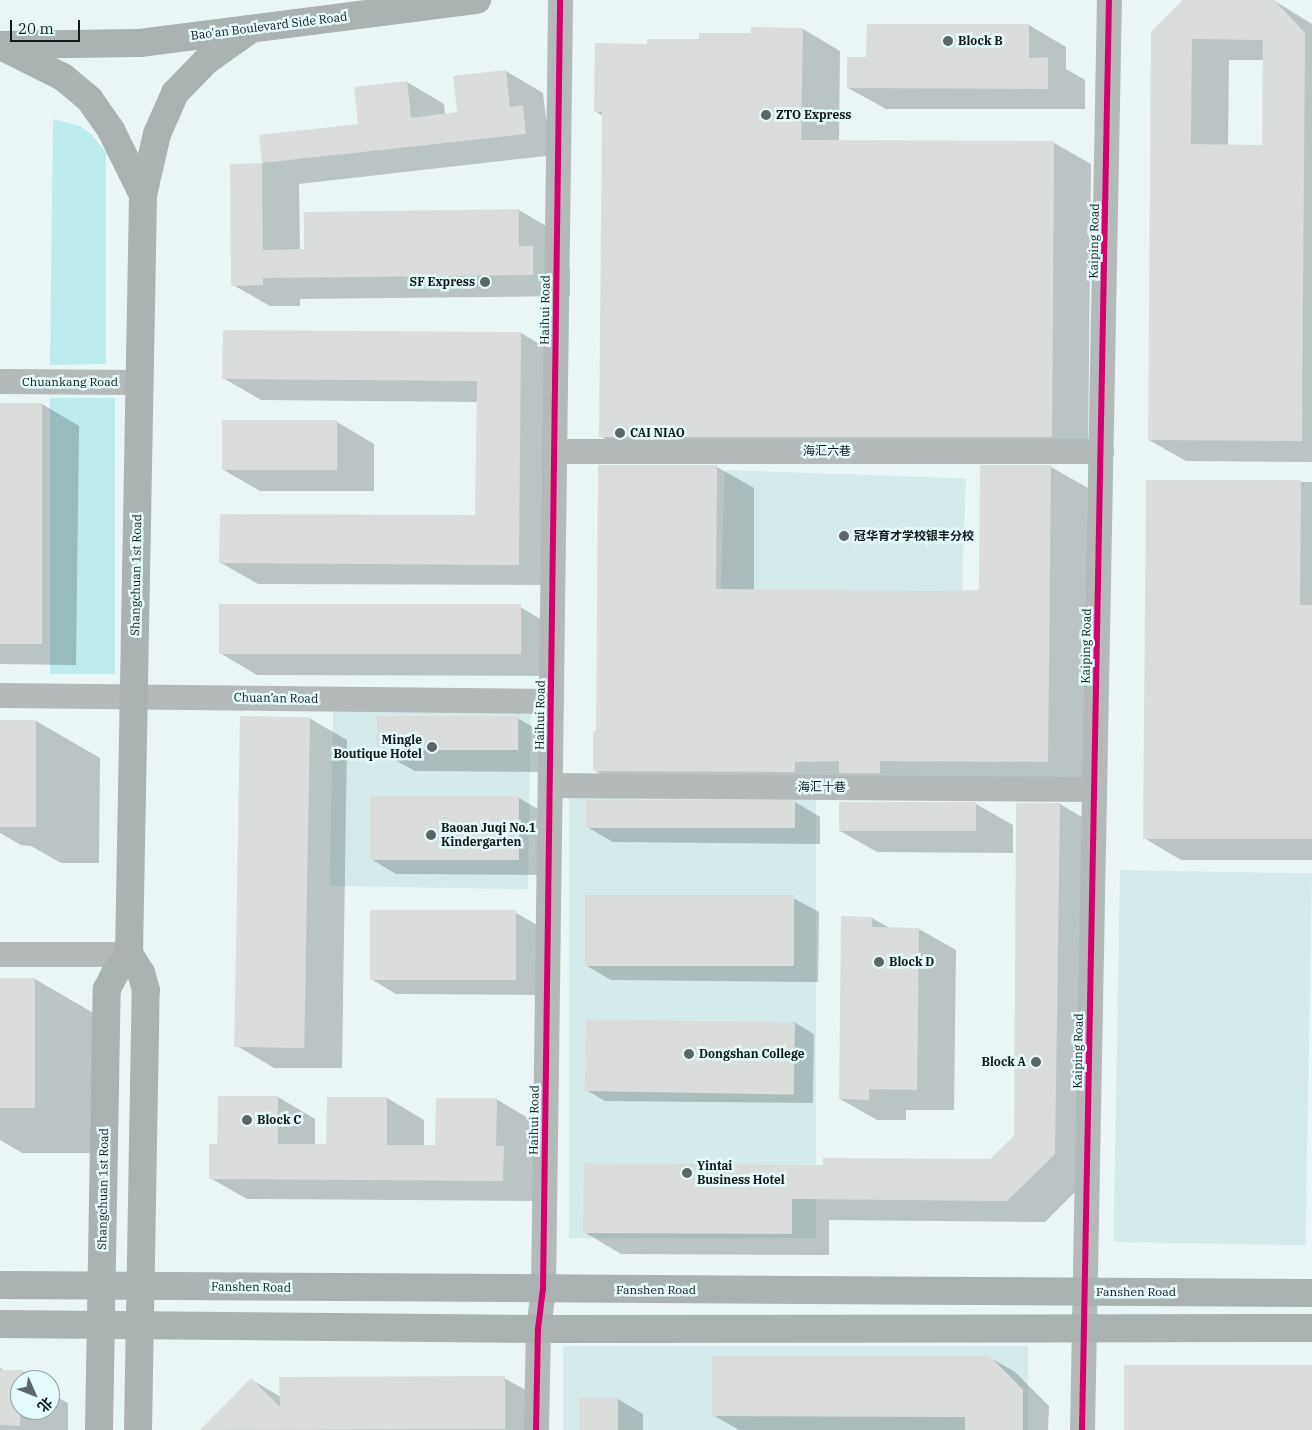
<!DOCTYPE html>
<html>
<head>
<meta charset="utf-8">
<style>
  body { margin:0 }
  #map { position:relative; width:1312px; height:1430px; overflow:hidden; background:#eaf6f6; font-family:"IBM Plex Serif","Noto Sans SC",serif }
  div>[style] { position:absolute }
  .built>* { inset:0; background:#d5ebeb; transform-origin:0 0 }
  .green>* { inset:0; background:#bceced; transform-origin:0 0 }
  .shadow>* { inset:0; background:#0003 }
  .building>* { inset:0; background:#dbdddd; transform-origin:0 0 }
  .minor>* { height:25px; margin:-12.5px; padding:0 12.5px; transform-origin:12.5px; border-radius:12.5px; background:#b4baba }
  .major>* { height:28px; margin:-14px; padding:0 14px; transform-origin:14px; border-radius:14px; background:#aab2b2 }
  .cycleway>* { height:6px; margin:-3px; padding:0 3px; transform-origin:3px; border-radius:3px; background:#d6006c }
  .dots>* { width:14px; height:14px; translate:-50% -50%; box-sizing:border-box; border:2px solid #e5fbfb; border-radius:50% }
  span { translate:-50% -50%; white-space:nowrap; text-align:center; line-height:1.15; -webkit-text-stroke:5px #e5fbfb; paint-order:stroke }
  .street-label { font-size:12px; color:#111919 }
  .poi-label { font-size:12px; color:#111919; font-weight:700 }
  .left { translate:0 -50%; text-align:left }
  .right { translate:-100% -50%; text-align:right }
  .north { position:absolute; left:10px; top:1370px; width:50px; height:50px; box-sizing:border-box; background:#e5fbfb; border:1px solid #90a1a1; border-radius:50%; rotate:134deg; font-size:14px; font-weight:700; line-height:20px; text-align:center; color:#111919 }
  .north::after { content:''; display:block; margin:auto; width:18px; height:22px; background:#5d6666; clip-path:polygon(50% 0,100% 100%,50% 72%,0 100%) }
  .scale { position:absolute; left:10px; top:20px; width:70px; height:22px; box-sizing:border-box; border:2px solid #111919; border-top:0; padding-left:6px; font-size:15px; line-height:18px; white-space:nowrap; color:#111919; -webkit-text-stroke:4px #e5fbfb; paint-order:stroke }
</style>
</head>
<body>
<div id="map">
  <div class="built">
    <i style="left:725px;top:470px;width:241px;height:125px;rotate:2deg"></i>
    <i style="left:333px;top:709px;width:198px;height:177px;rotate:1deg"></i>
    <i style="left:569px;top:786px;width:247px;height:452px"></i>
    <i style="left:1120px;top:870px;width:192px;height:372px;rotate:1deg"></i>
    <i style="left:563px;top:1346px;width:465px;height:84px"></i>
  </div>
  <div class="green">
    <i style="clip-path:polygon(53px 119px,80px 126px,90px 133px,106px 152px,106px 364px,50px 365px)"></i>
    <i style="left:50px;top:398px;width:65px;height:276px"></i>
  </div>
  <div class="shadow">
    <i style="clip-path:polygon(evenodd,1185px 0,1273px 0,1312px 24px,1312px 462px,1186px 461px,1149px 440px,1185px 0,1229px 60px,1264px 60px,1264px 146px,1228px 146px,1229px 60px)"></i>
    <i style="clip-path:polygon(1029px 25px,1066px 47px,1066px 69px,1085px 80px,1085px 109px,886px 109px,848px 88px,868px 59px)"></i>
    <i style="clip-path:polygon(803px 29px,840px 51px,839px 142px,1054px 143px,1091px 164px,1088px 457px,637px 457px,600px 436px,603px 116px,595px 111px,648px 45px)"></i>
    <i style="clip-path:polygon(506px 71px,543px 93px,546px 119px,560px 128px,563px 154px,299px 184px,300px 251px,519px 210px,556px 232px,556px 261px,570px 269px,570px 296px,300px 299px,300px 306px,270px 306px,233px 285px,232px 165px,263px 164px,261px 136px,360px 125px,356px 88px,407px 82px,444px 104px,445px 115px,458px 114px)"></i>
    <i style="clip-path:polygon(224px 331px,521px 333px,558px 355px,556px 585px,258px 584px,221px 563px,476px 516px,478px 402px,261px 400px,223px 378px)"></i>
    <i style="clip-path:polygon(0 404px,42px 404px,79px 426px,76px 665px,0 664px)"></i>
    <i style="clip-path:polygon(337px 422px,374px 444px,374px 491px,260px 491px,222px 469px)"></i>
    <i style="clip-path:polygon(600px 467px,717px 467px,754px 488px,754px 591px,980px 592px,981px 467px,1051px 467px,1088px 488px,1085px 783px,631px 792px,594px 770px,597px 733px)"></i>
    <i style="clip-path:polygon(1147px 481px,1312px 482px,1312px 860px,1181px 860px,1144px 838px)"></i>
    <i style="clip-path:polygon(520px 607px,558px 629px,557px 676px,257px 675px,220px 653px)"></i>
    <i style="clip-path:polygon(309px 718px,347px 740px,342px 1068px,274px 1068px,237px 1046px)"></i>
    <i style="clip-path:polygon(517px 718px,555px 739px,554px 772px,415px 771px,377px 750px)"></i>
    <i style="clip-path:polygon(0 721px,36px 721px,100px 758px,99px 863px,61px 863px,31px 846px,21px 845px,0 833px)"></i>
    <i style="clip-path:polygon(371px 797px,519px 798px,545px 813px,544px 875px,396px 874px,371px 859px)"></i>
    <i style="clip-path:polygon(795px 802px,820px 817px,820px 844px,613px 842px,587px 827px)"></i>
    <i style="clip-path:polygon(976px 804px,1013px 825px,1013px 853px,877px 852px,840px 831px)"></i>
    <i style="clip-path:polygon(1060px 804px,1097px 826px,1092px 1175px,1045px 1222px,829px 1220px,829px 1255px,621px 1254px,584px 1232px,825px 1166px,991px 1161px,1015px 1137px)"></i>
    <i style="clip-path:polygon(793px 898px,819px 912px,818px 982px,611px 980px,585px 965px)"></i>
    <i style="clip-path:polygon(516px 913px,541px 927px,541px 995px,396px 994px,371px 979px)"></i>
    <i style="clip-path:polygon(872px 918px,890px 928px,919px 929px,956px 950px,954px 1110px,906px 1110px,906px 1120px,877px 1120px,840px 1099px)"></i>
    <i style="clip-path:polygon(0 979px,35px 979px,114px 1025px,113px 1153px,22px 1153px,0 1140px)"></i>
    <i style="clip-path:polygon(794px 1022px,814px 1034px,813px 1103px,605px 1101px,586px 1090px)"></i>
    <i style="clip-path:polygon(278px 1097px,315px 1119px,315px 1146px,327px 1146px,387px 1098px,424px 1120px,424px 1146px,437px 1146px,496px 1099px,533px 1121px,540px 1201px,247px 1199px,210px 1178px,218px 1145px)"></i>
    <i style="clip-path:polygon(989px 1357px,1015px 1372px,1049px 1406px,1048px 1430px,739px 1430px,713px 1415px)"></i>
    <i style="clip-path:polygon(0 1368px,5px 1371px,22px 1371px,38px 1380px,20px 1380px,20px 1410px,50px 1410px,50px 1387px,60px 1393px,59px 1398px,68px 1403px,68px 1430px,0 1430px)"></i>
    <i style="clip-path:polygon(504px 1378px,542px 1399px,542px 1430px,202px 1430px,252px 1380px,281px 1397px)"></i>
    <i style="clip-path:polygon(618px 1399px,643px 1414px,643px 1430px,581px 1430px)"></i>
  </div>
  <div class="building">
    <i style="clip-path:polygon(evenodd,1183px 0,1274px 0,1305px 33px,1302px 441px,1148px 440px,1151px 32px,1183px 0,1192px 39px,1263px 40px,1262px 145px,1191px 144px,1192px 39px)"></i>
    <i style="clip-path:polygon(867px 24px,1029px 24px,1029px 58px,1048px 57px,1048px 89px,847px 88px,847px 57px,866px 57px)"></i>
    <i style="clip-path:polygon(751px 27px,803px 28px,801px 140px,1054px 141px,1052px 437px,599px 437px,602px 112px,594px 112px,595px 43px,647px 44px,647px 39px,699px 39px,699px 33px,751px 33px)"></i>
    <i style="clip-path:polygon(506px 70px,510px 107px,523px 105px,526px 134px,262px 163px,259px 135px,358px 124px,354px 87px,407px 81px,411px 118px,457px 112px,453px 76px)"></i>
    <i style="clip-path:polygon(262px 163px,263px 250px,304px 249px,304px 212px,519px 209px,519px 246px,533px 246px,533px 275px,263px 278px,263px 285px,231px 286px,230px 164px)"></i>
    <i style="clip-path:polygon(223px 330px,521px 332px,519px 565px,219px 563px,220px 514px,475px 515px,477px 381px,222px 379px)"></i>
    <i style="left:0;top:403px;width:42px;height:241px"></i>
    <i style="left:222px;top:420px;width:115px;height:50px"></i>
    <i style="clip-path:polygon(598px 465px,717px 465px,716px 589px,931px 591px,979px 590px,980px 465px,1051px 465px,1048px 762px,880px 761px,880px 773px,839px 773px,839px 761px,795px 762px,795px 772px,593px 771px,593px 731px,596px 731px)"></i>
    <i style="clip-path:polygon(1146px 480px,1301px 480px,1300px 605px,1312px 605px,1312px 839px,1143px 839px)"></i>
    <i style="left:219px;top:604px;width:302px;height:50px"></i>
    <i style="left:240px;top:716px;width:70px;height:331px;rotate:1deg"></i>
    <i style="left:377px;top:716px;width:141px;height:34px"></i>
    <i style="left:0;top:720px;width:36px;height:107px"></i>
    <i style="left:370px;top:796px;width:149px;height:64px"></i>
    <i style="left:586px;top:800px;width:209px;height:28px"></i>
    <i style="left:839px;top:802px;width:137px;height:29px"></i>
    <i style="clip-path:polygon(1016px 803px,1060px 803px,1055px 1154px,1007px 1201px,792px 1199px,792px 1234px,583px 1233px,584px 1163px,823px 1165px,823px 1158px,990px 1159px,1014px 1136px)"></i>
    <i style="left:585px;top:895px;width:209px;height:71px"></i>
    <i style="left:370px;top:910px;width:146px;height:70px"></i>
    <i style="clip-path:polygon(841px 916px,872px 917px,872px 927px,919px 928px,917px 1090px,869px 1089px,869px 1100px,839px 1099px)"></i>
    <i style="left:0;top:978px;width:35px;height:130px"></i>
    <i style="left:586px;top:1019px;width:209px;height:72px;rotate:1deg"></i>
    <i style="clip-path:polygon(218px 1096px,278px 1096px,278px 1144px,326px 1144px,327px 1097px,387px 1097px,387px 1145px,435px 1145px,436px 1098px,497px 1098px,496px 1146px,504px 1146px,503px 1181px,209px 1179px,209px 1144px,217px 1144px)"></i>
    <i style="clip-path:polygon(712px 1356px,990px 1356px,1023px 1390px,1023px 1430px,965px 1430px,965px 1417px,712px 1416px)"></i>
    <i style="left:1124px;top:1365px;width:188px;height:65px"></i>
    <i style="clip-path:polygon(0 1370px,23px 1370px,22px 1380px,20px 1380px,20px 1426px,0 1425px)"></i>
    <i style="clip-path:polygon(505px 1376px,505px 1429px,200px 1430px,251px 1378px,280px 1407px,279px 1377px)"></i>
    <i style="left:579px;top:1398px;width:39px;height:32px"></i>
  </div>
  <div class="minor">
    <i style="left:0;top:381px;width:139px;rotate:0.4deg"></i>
    <i style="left:554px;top:451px;width:547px"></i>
    <i style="left:0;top:695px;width:551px;rotate:0.62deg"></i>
    <i style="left:550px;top:785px;width:544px;rotate:0.42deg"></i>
    <i style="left:0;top:954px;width:129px"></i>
    <i style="left:536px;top:1430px;width:101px;rotate:-88.9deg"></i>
    <i style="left:538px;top:1329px;width:39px;rotate:-83deg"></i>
    <i style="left:543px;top:1290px;width:1290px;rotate:-89.24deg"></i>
    <i style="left:1082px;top:1430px;width:1430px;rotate:-88.92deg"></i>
  </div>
  <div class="major">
    <i style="left:0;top:45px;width:140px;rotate:-0.8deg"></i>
    <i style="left:140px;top:43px;width:340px;rotate:-7.3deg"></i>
    <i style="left:1px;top:46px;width:69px;rotate:26.6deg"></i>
    <i style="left:63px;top:77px;width:35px;rotate:40deg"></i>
    <i style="left:90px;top:100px;width:37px;rotate:55deg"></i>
    <i style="left:111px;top:130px;width:72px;rotate:63.8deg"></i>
    <i style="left:0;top:1285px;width:1312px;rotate:0.35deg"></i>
    <i style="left:0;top:1324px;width:538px;rotate:0.53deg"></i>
    <i style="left:538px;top:1329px;width:774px;rotate:-0.07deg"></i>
    <i style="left:99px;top:1430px;width:441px;rotate:-89deg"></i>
    <i style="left:107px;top:989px;width:18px;rotate:-63deg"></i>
    <i style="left:115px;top:973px;width:24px;rotate:-54deg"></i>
    <i style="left:138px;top:1430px;width:440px;rotate:-89deg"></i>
    <i style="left:146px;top:990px;width:18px;rotate:-106deg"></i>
    <i style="left:141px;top:973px;width:22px;rotate:-122deg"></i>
    <i style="left:129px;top:954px;width:759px;rotate:-88.94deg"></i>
    <i style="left:143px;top:195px;width:63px;rotate:-77.1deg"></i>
    <i style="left:157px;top:134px;width:45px;rotate:-66.3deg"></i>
    <i style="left:175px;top:93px;width:45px;rotate:-45.9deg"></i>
    <i style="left:206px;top:61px;width:55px;rotate:-35.4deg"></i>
  </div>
  <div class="cycleway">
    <i style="left:536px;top:1430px;width:101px;rotate:-88.9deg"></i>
    <i style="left:538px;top:1329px;width:39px;rotate:-83deg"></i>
    <i style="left:543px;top:1290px;width:1290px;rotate:-89.24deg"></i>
    <i style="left:1082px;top:1430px;width:1430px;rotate:-88.92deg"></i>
  </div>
  <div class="dots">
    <i style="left:948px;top:41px;background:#5d6666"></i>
    <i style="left:766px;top:115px;background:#5d6666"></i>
    <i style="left:485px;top:282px;background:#5d6666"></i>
    <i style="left:620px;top:433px;background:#5d6666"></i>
    <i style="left:844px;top:536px;background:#5d6666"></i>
    <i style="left:432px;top:747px;background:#5d6666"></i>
    <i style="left:431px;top:835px;background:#5d6666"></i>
    <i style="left:879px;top:962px;background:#5d6666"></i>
    <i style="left:689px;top:1054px;background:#5d6666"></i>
    <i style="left:1036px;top:1062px;background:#5d6666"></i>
    <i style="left:247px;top:1120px;background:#5d6666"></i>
    <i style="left:687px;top:1173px;background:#5d6666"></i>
  </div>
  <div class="street-label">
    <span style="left:269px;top:26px;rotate:-7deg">Bao'an Boulevard Side Road</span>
    <span style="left:1094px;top:241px;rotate:-89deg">Kaiping Road</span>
    <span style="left:545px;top:310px;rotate:-89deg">Haihui Road</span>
    <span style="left:70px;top:382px">Chuankang Road</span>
    <span style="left:827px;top:451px">海汇六巷</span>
    <span style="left:136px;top:575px;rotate:-89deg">Shangchuan 1st Road</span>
    <span style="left:1086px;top:646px;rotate:-89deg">Kaiping Road</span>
    <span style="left:276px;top:698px;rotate:1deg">Chuan’an Road</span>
    <span style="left:540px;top:715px;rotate:-89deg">Haihui Road</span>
    <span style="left:822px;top:787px">海汇十巷</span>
    <span style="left:1078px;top:1051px;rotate:-89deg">Kaiping Road</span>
    <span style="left:534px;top:1120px;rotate:-89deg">Haihui Road</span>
    <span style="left:103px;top:1189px;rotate:-89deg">Shangchuan 1st Road</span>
    <span style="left:251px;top:1287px;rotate:1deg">Fanshen Road</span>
    <span style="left:656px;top:1290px">Fanshen Road</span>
    <span style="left:1136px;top:1292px">Fanshen Road</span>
  </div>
  <div class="poi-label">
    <span class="left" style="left:958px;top:41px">Block B</span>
    <span class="left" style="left:776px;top:115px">ZTO Express</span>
    <span class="right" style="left:475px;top:282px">SF Express</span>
    <span class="left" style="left:630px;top:433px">CAI NIAO</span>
    <span class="left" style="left:854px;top:536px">冠华育才学校银丰分校</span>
    <span class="right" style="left:422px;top:747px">Mingle<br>Boutique Hotel</span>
    <span class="left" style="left:441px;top:835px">Baoan Juqi No.1<br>Kindergarten</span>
    <span class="left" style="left:889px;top:962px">Block D</span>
    <span class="left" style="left:699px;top:1054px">Dongshan College</span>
    <span class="right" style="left:1026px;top:1062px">Block A</span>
    <span class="left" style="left:257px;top:1120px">Block C</span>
    <span class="left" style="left:697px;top:1173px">Yintai<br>Business Hotel</span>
  </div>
  <div class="north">北</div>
  <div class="scale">20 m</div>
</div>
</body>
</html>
